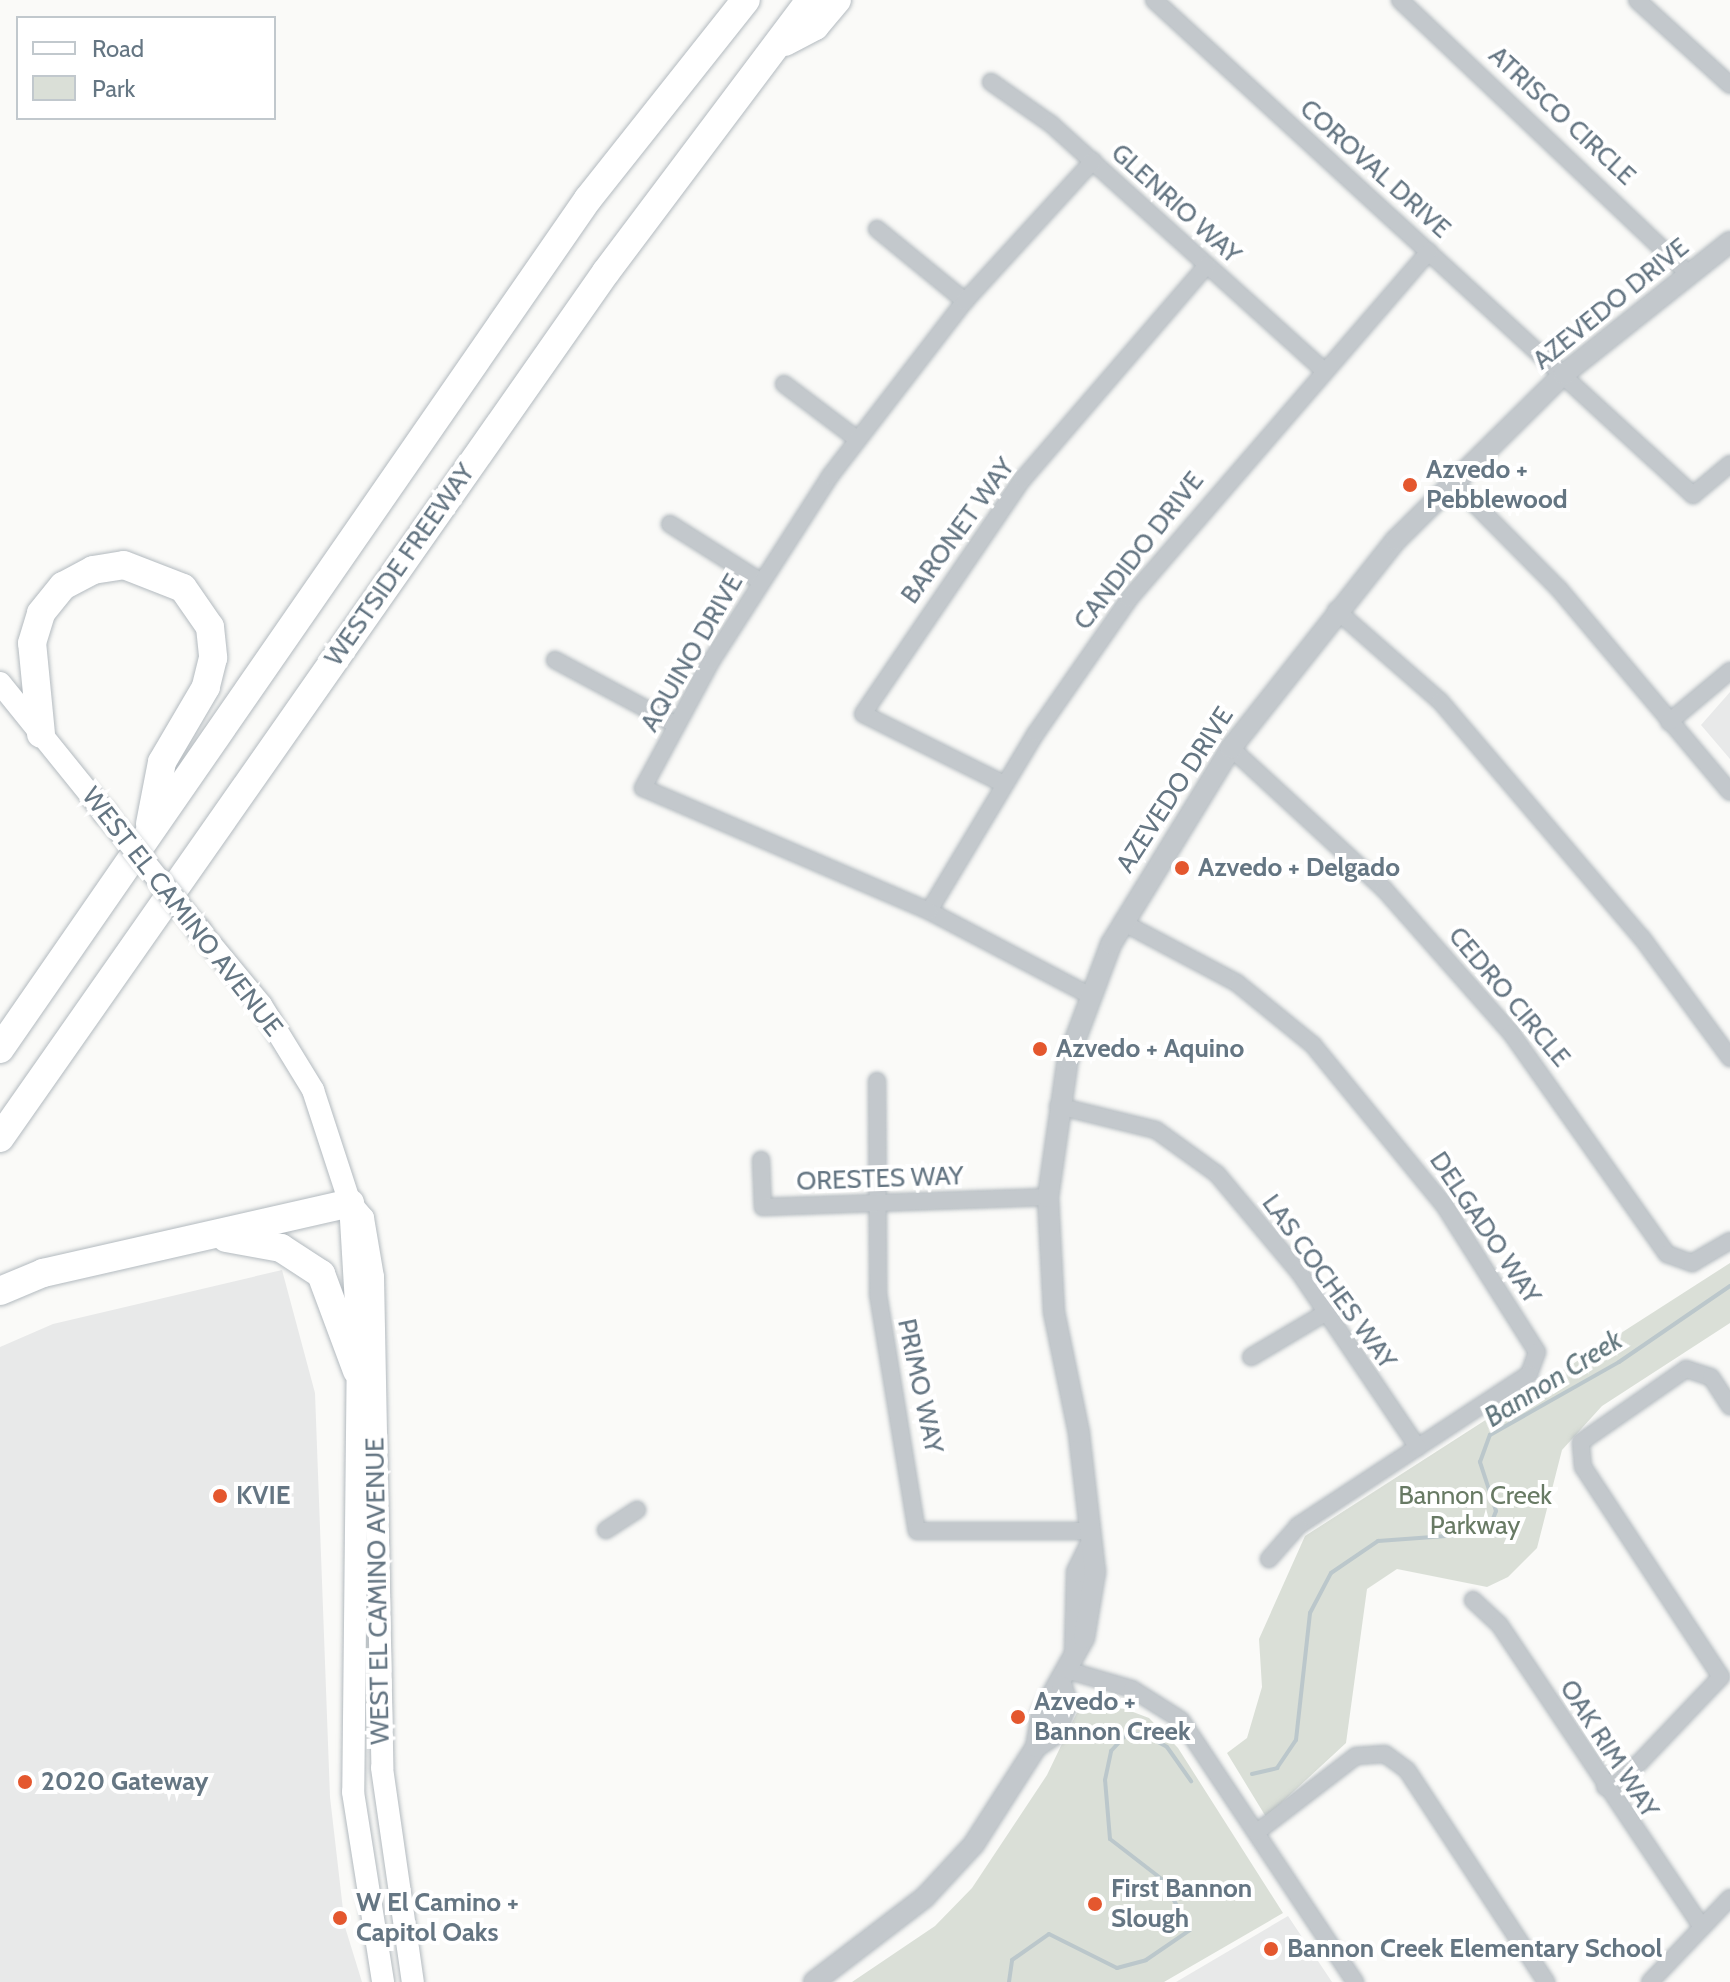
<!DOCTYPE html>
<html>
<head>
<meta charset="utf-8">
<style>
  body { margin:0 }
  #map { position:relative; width:1730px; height:1982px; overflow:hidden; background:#fafaf8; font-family:Cabin,sans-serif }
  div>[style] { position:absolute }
  .built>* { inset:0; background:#e8e9e9 }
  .green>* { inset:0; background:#dadfd7 }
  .stream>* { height:4px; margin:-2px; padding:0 2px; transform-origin:2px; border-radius:2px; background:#bbc7cb }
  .roads { filter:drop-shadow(0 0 2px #b3babf) drop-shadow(0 0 2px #b3babf) }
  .minor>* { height:16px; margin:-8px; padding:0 8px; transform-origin:8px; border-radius:8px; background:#c3c8cc }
  .tertiary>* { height:20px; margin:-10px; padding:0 10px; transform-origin:10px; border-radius:10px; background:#c3c8cc }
  .secondary>* { height:22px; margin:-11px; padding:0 11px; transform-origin:11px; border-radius:11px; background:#fff }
  .motorway>* { height:28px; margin:-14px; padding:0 14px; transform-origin:14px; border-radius:14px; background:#fff }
  .bridges { filter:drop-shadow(0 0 2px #b3babf) drop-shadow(0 0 2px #b3babf) }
  .secondary-bridge>* { height:22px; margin:-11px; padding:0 11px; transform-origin:11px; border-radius:11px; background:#fff }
  .dots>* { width:22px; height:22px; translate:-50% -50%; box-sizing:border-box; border:4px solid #fff; border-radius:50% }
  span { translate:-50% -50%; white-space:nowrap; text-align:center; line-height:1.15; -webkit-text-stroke:8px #fff; paint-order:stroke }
  .street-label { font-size:26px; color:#657683 }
  .poi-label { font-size:26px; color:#657683; font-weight:700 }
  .left { translate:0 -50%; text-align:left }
  .park-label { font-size:26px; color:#687a64 }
  .water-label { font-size:28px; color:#60757c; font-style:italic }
  .legend { position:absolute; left:16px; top:16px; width:260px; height:104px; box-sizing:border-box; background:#fff; border:2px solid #c1c8cd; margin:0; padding:10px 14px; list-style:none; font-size:24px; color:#657683 }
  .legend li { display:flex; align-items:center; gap:16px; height:40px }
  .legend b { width:40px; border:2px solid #c1c8cd }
</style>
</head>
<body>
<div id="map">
  <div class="built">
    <i style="clip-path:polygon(1730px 692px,1730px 759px,1701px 725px)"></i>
    <i style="clip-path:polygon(282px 1270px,315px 1393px,330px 1797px,345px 1927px,362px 1982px,0 1982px,0 1347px,53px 1324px)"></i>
    <i style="clip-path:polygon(1288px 1916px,1332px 1982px,1176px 1982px)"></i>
  </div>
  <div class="green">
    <i style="clip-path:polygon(1730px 1263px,1730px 1323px,1602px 1406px,1562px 1450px,1537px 1548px,1508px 1577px,1487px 1587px,1397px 1569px,1367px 1589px,1346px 1743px,1266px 1817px,1227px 1753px,1247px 1738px,1262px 1687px,1259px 1639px,1305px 1536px)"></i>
    <i style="clip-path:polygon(1096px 1698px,1149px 1718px,1178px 1748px,1283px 1913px,1164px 1982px,852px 1982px,935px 1926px,972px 1888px,1047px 1775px,1082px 1702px)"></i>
  </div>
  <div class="stream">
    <i style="left:1252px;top:1774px;width:26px;rotate:-13deg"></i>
    <i style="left:1277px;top:1768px;width:34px;rotate:-56deg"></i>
    <i style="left:1296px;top:1740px;width:128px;rotate:-83.7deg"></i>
    <i style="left:1310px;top:1613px;width:45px;rotate:-62.3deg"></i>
    <i style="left:1331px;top:1573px;width:57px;rotate:-34.2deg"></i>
    <i style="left:1378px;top:1541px;width:96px;rotate:-4.2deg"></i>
    <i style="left:1474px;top:1534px;width:20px;rotate:-30deg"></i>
    <i style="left:1491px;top:1524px;width:14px;rotate:-69deg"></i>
    <i style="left:1496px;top:1511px;width:52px;rotate:-108.1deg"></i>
    <i style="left:1480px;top:1462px;width:29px;rotate:-70deg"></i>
    <i style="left:1490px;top:1435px;width:148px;rotate:-29.5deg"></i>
    <i style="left:1619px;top:1362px;width:135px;rotate:-34.4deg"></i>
    <i style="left:1009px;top:1982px;width:22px;rotate:-82deg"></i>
    <i style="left:1012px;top:1960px;width:45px;rotate:-35.1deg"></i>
    <i style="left:1049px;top:1934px;width:76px;rotate:26.6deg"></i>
    <i style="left:1117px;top:1968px;width:30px;rotate:-15deg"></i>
    <i style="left:1146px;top:1960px;width:53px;rotate:-34.3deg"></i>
    <i style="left:1190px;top:1930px;width:57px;rotate:-118.4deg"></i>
    <i style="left:1163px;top:1880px;width:67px;rotate:-142.3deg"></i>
    <i style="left:1110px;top:1839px;width:59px;rotate:-94.8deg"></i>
    <i style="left:1105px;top:1780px;width:30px;rotate:-78deg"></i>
    <i style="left:1111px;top:1751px;width:23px;rotate:-47deg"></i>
    <i style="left:1127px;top:1734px;width:16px"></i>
    <i style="left:1143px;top:1734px;width:27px;rotate:28deg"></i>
    <i style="left:1167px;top:1747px;width:42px;rotate:54.8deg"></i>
  </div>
  <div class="roads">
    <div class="minor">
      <i style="left:1154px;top:0;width:732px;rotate:42.56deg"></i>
      <i style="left:1693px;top:495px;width:48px;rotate:-40deg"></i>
      <i style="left:1400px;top:0;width:397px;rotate:43.5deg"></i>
      <i style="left:1637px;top:0;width:126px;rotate:42.4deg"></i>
      <i style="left:991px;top:82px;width:73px;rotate:35deg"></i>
      <i style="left:1051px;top:124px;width:367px;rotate:42.1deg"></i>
      <i style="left:877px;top:229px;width:114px;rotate:39.3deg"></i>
      <i style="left:784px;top:384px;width:91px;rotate:37deg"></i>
      <i style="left:1452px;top:481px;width:152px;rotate:45.3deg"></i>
      <i style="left:1559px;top:589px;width:265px;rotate:49.9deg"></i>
      <i style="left:670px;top:524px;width:107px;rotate:32.3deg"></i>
      <i style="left:1336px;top:610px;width:138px;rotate:41.2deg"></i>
      <i style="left:1440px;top:701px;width:311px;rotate:49.6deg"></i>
      <i style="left:1642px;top:938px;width:149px;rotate:53.7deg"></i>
      <i style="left:555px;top:660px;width:137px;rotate:28.2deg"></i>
      <i style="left:1669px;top:722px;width:80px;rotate:-39.9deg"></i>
      <i style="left:1231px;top:748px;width:208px;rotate:42.7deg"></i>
      <i style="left:1384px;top:889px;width:192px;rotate:48.6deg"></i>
      <i style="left:1511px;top:1033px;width:271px;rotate:54.8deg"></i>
      <i style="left:1667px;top:1254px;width:27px;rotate:20deg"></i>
      <i style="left:1692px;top:1263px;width:44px;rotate:-30.1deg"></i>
      <i style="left:1004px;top:784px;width:157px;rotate:-153.6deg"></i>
      <i style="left:863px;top:714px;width:284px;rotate:-55.8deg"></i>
      <i style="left:1023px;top:479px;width:282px;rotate:-49.3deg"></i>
      <i style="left:929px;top:911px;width:208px;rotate:-59deg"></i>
      <i style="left:1036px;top:733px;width:163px;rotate:-55.2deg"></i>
      <i style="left:1129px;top:599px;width:459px;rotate:-49.2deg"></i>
      <i style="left:1122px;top:922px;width:130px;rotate:27.9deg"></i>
      <i style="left:1237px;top:983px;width:98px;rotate:39.2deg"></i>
      <i style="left:1313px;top:1045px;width:207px;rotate:50.7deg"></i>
      <i style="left:1444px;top:1205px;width:174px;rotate:57.7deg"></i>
      <i style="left:1537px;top:1352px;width:23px;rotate:110deg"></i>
      <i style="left:1529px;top:1374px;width:277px;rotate:146.7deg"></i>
      <i style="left:1298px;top:1526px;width:44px;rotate:131.3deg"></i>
      <i style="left:1089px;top:995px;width:181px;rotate:-152.3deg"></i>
      <i style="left:929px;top:911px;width:311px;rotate:-156.7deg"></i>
      <i style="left:643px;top:788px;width:145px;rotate:-61.7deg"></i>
      <i style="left:712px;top:660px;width:219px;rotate:-57.3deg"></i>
      <i style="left:830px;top:476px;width:221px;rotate:-52.4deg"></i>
      <i style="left:965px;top:301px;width:190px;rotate:-47.6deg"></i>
      <i style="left:877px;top:1081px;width:213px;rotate:89.7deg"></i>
      <i style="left:878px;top:1294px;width:240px;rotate:80.7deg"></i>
      <i style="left:917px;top:1531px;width:171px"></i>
      <i style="left:1058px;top:1106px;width:101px;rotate:13.8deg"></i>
      <i style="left:1156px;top:1130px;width:75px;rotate:35.8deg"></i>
      <i style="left:1217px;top:1174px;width:128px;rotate:50.1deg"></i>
      <i style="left:1299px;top:1272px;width:212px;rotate:55.9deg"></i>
      <i style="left:761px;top:1160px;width:47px;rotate:87.6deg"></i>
      <i style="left:763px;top:1207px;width:285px;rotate:-2deg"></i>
      <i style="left:1251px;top:1357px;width:88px;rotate:-30.6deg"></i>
      <i style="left:606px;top:1530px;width:37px;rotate:-33deg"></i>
      <i style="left:1473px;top:1600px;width:35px;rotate:43deg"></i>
      <i style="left:1499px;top:1624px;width:365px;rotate:56.2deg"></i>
      <i style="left:1070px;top:1671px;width:65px;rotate:16.2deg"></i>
      <i style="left:1132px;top:1689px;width:58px;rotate:32.3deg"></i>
      <i style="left:1181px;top:1720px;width:315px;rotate:56.4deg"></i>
      <i style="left:1605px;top:1787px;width:42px;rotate:-35.2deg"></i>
      <i style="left:1639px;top:1763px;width:119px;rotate:-46.4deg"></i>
      <i style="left:1721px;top:1677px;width:251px;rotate:-123.3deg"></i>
      <i style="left:1583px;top:1467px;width:25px;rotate:-95deg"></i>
      <i style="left:1581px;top:1442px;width:128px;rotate:-34.8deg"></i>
      <i style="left:1686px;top:1369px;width:26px;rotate:18deg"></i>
      <i style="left:1711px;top:1377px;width:35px;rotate:57deg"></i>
      <i style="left:1257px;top:1832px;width:125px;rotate:-37.5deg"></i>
      <i style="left:1356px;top:1756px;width:29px;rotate:-4deg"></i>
      <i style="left:1385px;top:1754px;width:27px;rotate:36deg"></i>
      <i style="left:1407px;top:1770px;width:254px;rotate:56.7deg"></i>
      <i style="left:1650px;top:1982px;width:116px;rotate:-46.4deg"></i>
    </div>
    <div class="tertiary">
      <i style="left:1075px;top:1651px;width:79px;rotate:-88.5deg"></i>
      <i style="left:1077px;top:1572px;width:28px;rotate:-64deg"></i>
      <i style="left:1036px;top:1747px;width:35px;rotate:-80deg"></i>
      <i style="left:1042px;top:1713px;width:86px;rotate:-60.8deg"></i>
      <i style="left:1084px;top:1638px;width:67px;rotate:-80.5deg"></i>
      <i style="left:1095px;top:1572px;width:140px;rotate:-96.6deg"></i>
      <i style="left:1079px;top:1433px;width:124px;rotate:-101.7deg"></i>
      <i style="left:1054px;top:1312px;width:115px;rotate:-93deg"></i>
      <i style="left:1048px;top:1197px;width:139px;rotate:-81.8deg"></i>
      <i style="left:1068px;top:1059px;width:123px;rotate:-69.5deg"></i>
      <i style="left:1111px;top:944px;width:230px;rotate:-58.5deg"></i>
      <i style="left:1231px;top:748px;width:265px;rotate:-51.6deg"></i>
      <i style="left:1396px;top:540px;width:236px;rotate:-44.7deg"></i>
      <i style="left:1564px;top:374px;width:212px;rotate:-38.5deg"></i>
      <i style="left:814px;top:1982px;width:140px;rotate:-37.4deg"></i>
      <i style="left:925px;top:1897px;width:72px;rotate:-47.2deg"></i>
      <i style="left:974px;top:1844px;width:115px;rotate:-57.4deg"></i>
      <i style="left:1036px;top:1747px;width:23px;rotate:-34deg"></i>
      <i style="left:1055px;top:1734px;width:33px;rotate:-69deg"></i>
      <i style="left:1067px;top:1703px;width:17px;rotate:-107deg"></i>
    </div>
    <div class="secondary">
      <i style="left:0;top:683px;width:167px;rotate:51.1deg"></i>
      <i style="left:199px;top:930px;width:97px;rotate:50.4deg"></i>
      <i style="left:261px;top:1005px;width:100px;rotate:58.5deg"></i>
      <i style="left:313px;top:1090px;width:119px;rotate:71.9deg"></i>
      <i style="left:350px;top:1203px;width:134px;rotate:86.6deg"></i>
      <i style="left:358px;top:1337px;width:455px;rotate:90.6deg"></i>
      <i style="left:353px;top:1792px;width:192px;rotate:81deg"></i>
      <i style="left:350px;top:1203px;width:20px;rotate:49deg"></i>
      <i style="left:363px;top:1218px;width:60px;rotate:80.4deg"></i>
      <i style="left:373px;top:1277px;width:491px;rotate:88.9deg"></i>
      <i style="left:382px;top:1768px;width:216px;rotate:81.8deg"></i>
    </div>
    <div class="motorway">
      <i style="left:785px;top:42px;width:34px;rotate:-28deg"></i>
      <i style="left:815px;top:26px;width:34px;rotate:-50deg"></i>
      <i style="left:41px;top:734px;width:91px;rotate:-95.6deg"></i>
      <i style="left:32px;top:643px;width:31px;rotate:-73deg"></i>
      <i style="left:41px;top:613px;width:35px;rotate:-51deg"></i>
      <i style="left:63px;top:586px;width:34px;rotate:-28deg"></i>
      <i style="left:93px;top:570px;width:31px;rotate:-9deg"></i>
      <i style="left:124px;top:565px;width:63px;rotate:21.3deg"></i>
      <i style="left:183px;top:588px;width:47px;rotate:55.3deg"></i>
      <i style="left:210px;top:627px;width:31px;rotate:84deg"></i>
      <i style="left:213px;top:658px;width:30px;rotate:104deg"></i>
      <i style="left:206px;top:687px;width:87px;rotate:120.4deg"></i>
      <i style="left:162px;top:762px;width:63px;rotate:101deg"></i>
      <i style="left:0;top:1049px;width:1034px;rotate:-55.33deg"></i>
      <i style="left:588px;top:199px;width:254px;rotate:-51.6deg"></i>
      <i style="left:0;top:1138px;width:1057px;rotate:-55.02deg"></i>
      <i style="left:606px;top:272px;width:340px;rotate:-53.1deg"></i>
      <i style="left:226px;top:1238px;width:56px;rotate:10.3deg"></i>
      <i style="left:281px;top:1248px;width:48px;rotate:33deg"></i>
      <i style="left:321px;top:1274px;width:103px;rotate:69.6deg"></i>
      <i style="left:0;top:1291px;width:47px;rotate:-22.7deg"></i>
      <i style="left:43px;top:1273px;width:315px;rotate:-12.8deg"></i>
    </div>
  </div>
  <div class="bridges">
    <div class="secondary-bridge">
      <i style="left:105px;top:813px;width:150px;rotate:51.2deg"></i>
    </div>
  </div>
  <div class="dots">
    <i style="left:1410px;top:485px;background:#e4572e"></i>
    <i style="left:1182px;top:868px;background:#e4572e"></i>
    <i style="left:1040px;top:1049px;background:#e4572e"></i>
    <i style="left:220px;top:1496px;background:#e4572e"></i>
    <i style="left:1018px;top:1717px;background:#e4572e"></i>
    <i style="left:25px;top:1782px;background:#e4572e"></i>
    <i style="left:1095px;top:1904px;background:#e4572e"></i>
    <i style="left:340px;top:1918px;background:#e4572e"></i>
    <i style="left:1271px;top:1949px;background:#e4572e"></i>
  </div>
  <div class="street-label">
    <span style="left:1562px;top:116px;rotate:43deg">ATRISCO CIRCLE</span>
    <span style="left:1375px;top:169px;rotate:42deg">COROVAL DRIVE</span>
    <span style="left:1176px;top:204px;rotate:42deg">GLENRIO WAY</span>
    <span style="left:1611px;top:304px;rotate:-39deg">AZEVEDO DRIVE</span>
    <span style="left:958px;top:531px;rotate:-54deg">BARONET WAY</span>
    <span style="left:1139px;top:551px;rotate:-52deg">CANDIDO DRIVE</span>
    <span style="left:400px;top:565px;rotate:-55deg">WESTSIDE FREEWAY</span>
    <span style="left:692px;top:653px;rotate:-60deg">AQUINO DRIVE</span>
    <span style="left:1175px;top:790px;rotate:-57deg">AZEVEDO DRIVE</span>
    <span style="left:182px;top:912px;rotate:52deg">WEST EL CAMINO AVENUE</span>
    <span style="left:1509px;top:997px;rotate:50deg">CEDRO CIRCLE</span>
    <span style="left:880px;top:1179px;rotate:-2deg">ORESTES WAY</span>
    <span style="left:1485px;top:1228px;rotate:56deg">DELGADO WAY</span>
    <span style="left:1329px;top:1282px;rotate:54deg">LAS COCHES WAY</span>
    <span style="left:920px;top:1386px;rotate:78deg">PRIMO WAY</span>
    <span style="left:378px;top:1591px;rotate:-91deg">WEST EL CAMINO AVENUE</span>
    <span style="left:1609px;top:1749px;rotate:57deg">OAK RIM WAY</span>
  </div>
  <div class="poi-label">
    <span class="left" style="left:1426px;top:485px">Azvedo +<br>Pebblewood</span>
    <span class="left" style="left:1198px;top:868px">Azvedo + Delgado</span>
    <span class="left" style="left:1056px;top:1049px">Azvedo + Aquino</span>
    <span class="left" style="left:236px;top:1496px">KVIE</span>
    <span class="left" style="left:1034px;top:1717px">Azvedo +<br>Bannon Creek</span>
    <span class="left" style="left:41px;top:1782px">2020 Gateway</span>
    <span class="left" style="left:1111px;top:1904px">First Bannon<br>Slough</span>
    <span class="left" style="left:356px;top:1918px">W El Camino +<br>Capitol Oaks</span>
    <span class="left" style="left:1287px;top:1949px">Bannon Creek Elementary School</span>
  </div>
  <div class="park-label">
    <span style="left:1475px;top:1511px">Bannon Creek<br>Parkway</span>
  </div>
  <div class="water-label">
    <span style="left:1553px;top:1378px;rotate:-32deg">Bannon Creek</span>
  </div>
  <ul class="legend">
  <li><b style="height:10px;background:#fff"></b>Road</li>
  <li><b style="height:22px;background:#dadfd7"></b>Park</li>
  </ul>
</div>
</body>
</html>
